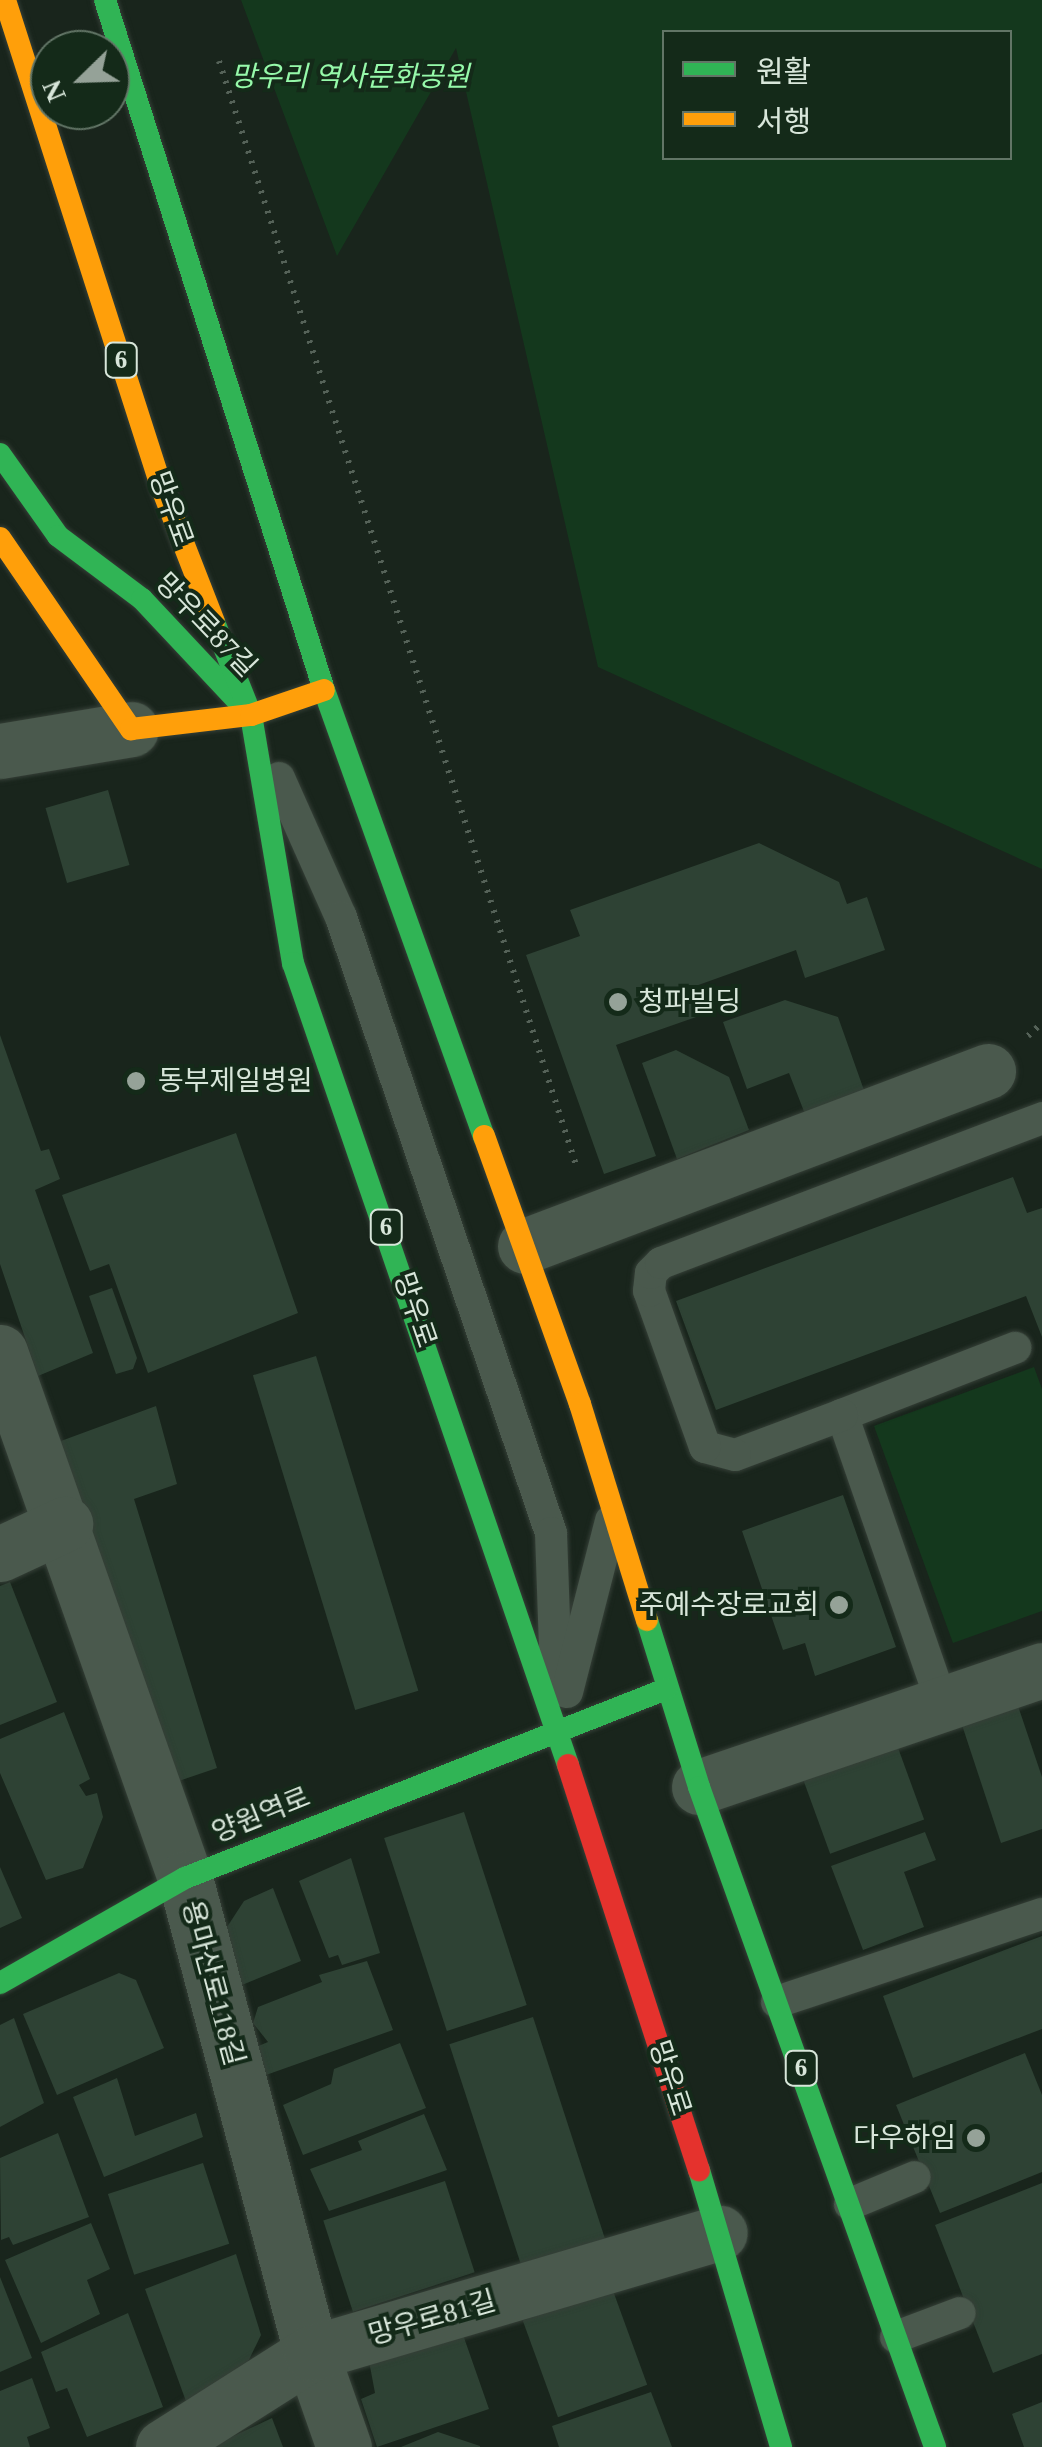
<!DOCTYPE html>
<html>
<head>
<meta charset="utf-8">
<style>
  body { margin:0 }
  #map { position:relative; width:1042px; height:2447px; overflow:hidden; background:#19251c; font-family:"Times New Roman","Noto Sans KR",serif }
  div>[style] { position:absolute }
  .green>* { inset:0; background:#14381d }
  .building>* { inset:0; background:#2e4234; transform-origin:0 0 }
  .path>* { height:6px; margin-top:-3px; transform-origin:0; background:repeating-linear-gradient(90deg,#556258 0 2.5px,transparent 0 10.5px) }
  .roads { filter:drop-shadow(0 0 2px #353f37) drop-shadow(0 0 2px #353f37) }
  .lane>* { height:32px; margin:-16px; padding:0 16px; transform-origin:16px; border-radius:16px; background:#4a594d }
  .street>* { height:55px; margin:-27.5px; padding:0 27.5px; transform-origin:27.5px; border-radius:27.5px; background:#4a594d }
  .fast>* { height:22px; margin:-11px; padding:0 11px; transform-origin:11px; border-radius:11px; background:#30b455 }
  .slow>* { height:22px; margin:-11px; padding:0 11px; transform-origin:11px; border-radius:11px; background:#ff9f0a }
  .jam>* { height:22px; margin:-11px; padding:0 11px; transform-origin:11px; border-radius:11px; background:#e5322d }
  .dots>* { width:28px; height:28px; translate:-50% -50%; box-sizing:border-box; border:5px solid #142a19; border-radius:50% }
  span { translate:-50% -50%; white-space:nowrap; text-align:center; line-height:1.15; -webkit-text-stroke:8px #142a19; paint-order:stroke }
  .shield-label span { padding:2px 8px; background:#142a19; border:2px solid; border-radius:8px; -webkit-text-stroke-width:0 }
  .shield-label { font-size:25px; color:#d8e6da; font-weight:700 }
  .park-label { font-size:28px; color:#96f9aa; font-style:italic }
  .street-label { font-size:28px; color:#d8e6da }
  .poi-label { font-size:28px; color:#d8e6da }
  .left { translate:0 -50%; text-align:left }
  .right { translate:-100% -50%; text-align:right }
  .legend { position:absolute; left:662px; top:30px; width:350px; height:130px; box-sizing:border-box; background:#142a19; border:2px solid #627566; margin:0; padding:12px 18px; list-style:none; font-size:30px; color:#d8e6da }
  .legend li { display:flex; align-items:center; gap:20px; height:50px }
  .legend b { width:50px; border:2px solid #627566 }
  .north { position:absolute; left:30px; top:30px; width:100px; height:100px; box-sizing:border-box; background:#142a19; border:2px solid #627566; border-radius:50%; rotate:247deg; font-size:28px; font-weight:700; line-height:40px; text-align:center; color:#d8e6da }
  .north::after { content:''; display:block; margin:auto; width:35px; height:45px; background:#95a298; clip-path:polygon(50% 0,100% 100%,50% 72%,0 100%) }
</style>
</head>
<body>
<div id="map">
  <div class="green">
    <i style="clip-path:polygon(evenodd,241px 0,1042px 0,1042px 869px,598px 667px,456px 48px,337px 256px,241px 0,1010px 32px,1010px 158px,664px 158px,664px 32px,1010px 32px)"></i>
    <i style="clip-path:polygon(1034px 1367px,1042px 1389px,1042px 1611px,953px 1643px,874px 1426px)"></i>
  </div>
  <div class="building">
    <i style="left:108px;top:790px;width:78px;height:65px;rotate:74deg"></i>
    <i style="clip-path:polygon(759px 843px,839px 882px,847px 904px,867px 897px,885px 950px,805px 978px,796px 950px,690px 988px,699px 1016px,616px 1045px,656px 1156px,604px 1174px,526px 955px,580px 936px,570px 910px)"></i>
    <i style="clip-path:polygon(785px 1000px,838px 1017px,865px 1093px,805px 1114px,789px 1073px,747px 1089px,723px 1022px)"></i>
    <i style="clip-path:polygon(0 1035px,41px 1151px,49px 1149px,60px 1179px,35px 1190px,93px 1353px,38px 1376px,0 1264px)"></i>
    <i style="clip-path:polygon(676px 1050px,729px 1077px,749px 1130px,677px 1159px,642px 1063px)"></i>
    <i style="clip-path:polygon(236px 1133px,298px 1313px,148px 1373px,109px 1264px,90px 1271px,62px 1195px)"></i>
    <i style="clip-path:polygon(1013px 1177px,1027px 1213px,1042px 1208px,1042px 1337px,1026px 1296px,716px 1410px,676px 1301px)"></i>
    <i style="clip-path:polygon(112px 1288px,137px 1358px,133px 1369px,116px 1374px,89px 1296px)"></i>
    <i style="left:316px;top:1356px;width:350px;height:66px;rotate:73deg"></i>
    <i style="clip-path:polygon(156px 1406px,177px 1484px,134px 1499px,217px 1768px,164px 1786px,50px 1445px)"></i>
    <i style="clip-path:polygon(843px 1495px,896px 1647px,815px 1676px,805px 1643px,783px 1650px,742px 1531px)"></i>
    <i style="clip-path:polygon(10px 1582px,57px 1702px,0 1725px,0 1586px)"></i>
    <i style="clip-path:polygon(1016px 1700px,1042px 1777px,1042px 1829px,1001px 1843px,960px 1719px)"></i>
    <i style="clip-path:polygon(64px 1712px,90px 1779px,79px 1785px,86px 1796px,97px 1793px,103px 1817px,83px 1868px,46px 1880px,0 1773px,0 1739px)"></i>
    <i style="left:893px;top:1734px;width:91px;height:100px;rotate:70deg"></i>
    <i style="left:464px;top:1812px;width:203px;height:84px;rotate:72deg"></i>
    <i style="clip-path:polygon(925px 1832px,936px 1860px,904px 1872px,924px 1927px,863px 1950px,831px 1866px)"></i>
    <i style="clip-path:polygon(351px 1858px,380px 1953px,342px 1965px,338px 1955px,329px 1958px,299px 1881px)"></i>
    <i style="clip-path:polygon(0 1867px,22px 1918px,0 1928px)"></i>
    <i style="clip-path:polygon(273px 1888px,301px 1961px,237px 1987px,221px 1946px,227px 1927px,244px 1901px)"></i>
    <i style="clip-path:polygon(1042px 1936px,1042px 2029px,913px 2078px,883px 1996px)"></i>
    <i style="clip-path:polygon(367px 1961px,393px 2030px,266px 2075px,256px 2047px,268px 2042px,253px 2023px,258px 2007px,322px 1982px,319px 1975px)"></i>
    <i style="clip-path:polygon(119px 1973px,136px 1980px,164px 2048px,57px 2095px,23px 2014px)"></i>
    <i style="left:533px;top:2017px;width:237px;height:88px;rotate:72deg"></i>
    <i style="clip-path:polygon(14px 2018px,44px 2103px,0 2127px,0 2025px)"></i>
    <i style="clip-path:polygon(400px 2043px,426px 2108px,303px 2155px,283px 2105px,331px 2084px,334px 2069px)"></i>
    <i style="clip-path:polygon(1025px 2053px,1042px 2095px,1042px 2172px,940px 2213px,896px 2105px)"></i>
    <i style="clip-path:polygon(117px 2078px,135px 2136px,196px 2113px,203px 2137px,104px 2177px,73px 2097px)"></i>
    <i style="clip-path:polygon(424px 2114px,447px 2170px,329px 2211px,310px 2169px,362px 2150px,358px 2141px)"></i>
    <i style="clip-path:polygon(58px 2133px,89px 2217px,13px 2245px,9px 2237px,1px 2240px,0 2158px)"></i>
    <i style="left:203px;top:2163px;width:85px;height:100px;rotate:72deg"></i>
    <i style="left:445px;top:2181px;width:96px;height:128px;rotate:72deg"></i>
    <i style="clip-path:polygon(1042px 2183px,1042px 2354px,993px 2373px,935px 2225px)"></i>
    <i style="clip-path:polygon(91px 2223px,110px 2269px,87px 2280px,100px 2314px,41px 2343px,5px 2260px)"></i>
    <i style="clip-path:polygon(236px 2254px,261px 2335px,244px 2370px,187px 2404px,145px 2289px)"></i>
    <i style="clip-path:polygon(0 2277px,32px 2358px,0 2372px)"></i>
    <i style="left:612px;top:2288px;width:103px;height:95px;rotate:70deg"></i>
    <i style="clip-path:polygon(128px 2313px,163px 2407px,87px 2437px,67px 2388px,56px 2392px,41px 2352px)"></i>
    <i style="clip-path:polygon(461px 2329px,489px 2409px,377px 2447px,361px 2399px,375px 2393px,369px 2361px)"></i>
    <i style="clip-path:polygon(32px 2378px,50px 2428px,27px 2437px,30px 2447px,0 2447px,0 2391px)"></i>
    <i style="clip-path:polygon(651px 2392px,672px 2447px,559px 2447px,552px 2426px)"></i>
    <i style="clip-path:polygon(1042px 2402px,1042px 2447px,1024px 2447px,1012px 2414px)"></i>
    <i style="clip-path:polygon(272px 2418px,283px 2447px,210px 2447px)"></i>
    <i style="clip-path:polygon(438px 2432px,480px 2446px,480px 2447px,401px 2447px)"></i>
  </div>
  <div class="path">
    <i style="left:219px;top:61px;width:1163px;rotate:72.08deg"></i>
    <i style="left:1028px;top:1036px;width:19px;rotate:-43deg"></i>
  </div>
  <div class="roads">
    <div class="lane">
      <i style="left:279px;top:778px;width:152px;rotate:66deg"></i>
      <i style="left:341px;top:917px;width:651px;rotate:71.18deg"></i>
      <i style="left:551px;top:1533px;width:143px;rotate:88deg"></i>
      <i style="left:842px;top:1415px;width:186px;rotate:-21.2deg"></i>
      <i style="left:567px;top:1692px;width:177px;rotate:-75.6deg"></i>
      <i style="left:943px;top:1706px;width:308px;rotate:-109.1deg"></i>
      <i style="left:842px;top:1415px;width:114px;rotate:159.5deg"></i>
      <i style="left:735px;top:1455px;width:31px;rotate:-165deg"></i>
      <i style="left:705px;top:1447px;width:166px;rotate:-109.7deg"></i>
      <i style="left:649px;top:1291px;width:18px;rotate:-84deg"></i>
      <i style="left:651px;top:1273px;width:14px;rotate:-45deg"></i>
      <i style="left:661px;top:1263px;width:408px;rotate:-20.8deg"></i>
      <i style="left:777px;top:2002px;width:279px;rotate:-18.4deg"></i>
      <i style="left:850px;top:2204px;width:70px;rotate:-22.6deg"></i>
      <i style="left:896px;top:2337px;width:68px;rotate:-20.6deg"></i>
    </div>
    <div class="street">
      <i style="left:0;top:751px;width:133px;rotate:-9.5deg"></i>
      <i style="left:525px;top:1246px;width:495px;rotate:-20.7deg"></i>
      <i style="left:0;top:1352px;width:558px;rotate:70.62deg"></i>
      <i style="left:185px;top:1878px;width:491px;rotate:75.1deg"></i>
      <i style="left:311px;top:2353px;width:100px;rotate:70.7deg"></i>
      <i style="left:0;top:1554px;width:72px;rotate:-24.8deg"></i>
      <i style="left:699px;top:1787px;width:362px;rotate:-18.8deg"></i>
      <i style="left:163px;top:2447px;width:175px;rotate:-32.4deg"></i>
      <i style="left:311px;top:2353px;width:426px;rotate:-16.4deg"></i>
    </div>
    <div class="fast">
      <i style="left:105px;top:0;width:724px;rotate:72.39deg"></i>
      <i style="left:324px;top:690px;width:474px;rotate:70.3deg"></i>
      <i style="left:0;top:454px;width:100px;rotate:54.7deg"></i>
      <i style="left:58px;top:536px;width:105px;rotate:36.9deg"></i>
      <i style="left:142px;top:599px;width:159px;rotate:46.8deg"></i>
      <i style="left:214px;top:622px;width:100px;rotate:68.3deg"></i>
      <i style="left:251px;top:715px;width:252px;rotate:80.4deg"></i>
      <i style="left:293px;top:963px;width:848px;rotate:71.07deg"></i>
      <i style="left:647px;top:1620px;width:175px;rotate:72.7deg"></i>
      <i style="left:699px;top:1787px;width:701px;rotate:70.32deg"></i>
      <i style="left:0;top:1983px;width:213px;rotate:-29.6deg"></i>
      <i style="left:185px;top:1878px;width:517px;rotate:-21.45deg"></i>
      <i style="left:699px;top:2170px;width:289px;rotate:73.5deg"></i>
    </div>
    <div class="slow">
      <i style="left:5px;top:0;width:510px;rotate:72.2deg"></i>
      <i style="left:161px;top:486px;width:146px;rotate:68.7deg"></i>
      <i style="left:0;top:538px;width:232px;rotate:55.6deg"></i>
      <i style="left:131px;top:729px;width:121px;rotate:-6.7deg"></i>
      <i style="left:251px;top:715px;width:77px;rotate:-18.9deg"></i>
      <i style="left:484px;top:1136px;width:285px;rotate:70.3deg"></i>
      <i style="left:580px;top:1404px;width:226px;rotate:72.8deg"></i>
    </div>
    <div class="jam">
      <i style="left:568px;top:1765px;width:426px;rotate:72.1deg"></i>
    </div>
  </div>
  <div class="dots">
    <i style="left:618px;top:1002px;background:#95a298"></i>
    <i style="left:136px;top:1081px;background:#95a298"></i>
    <i style="left:839px;top:1605px;background:#95a298"></i>
    <i style="left:976px;top:2138px;background:#95a298"></i>
  </div>
  <div class="shield-label">
    <span style="left:121px;top:360px">6</span>
    <span style="left:386px;top:1227px">6</span>
    <span style="left:801px;top:2068px">6</span>
  </div>
  <div class="park-label">
    <span style="left:350px;top:77px">망우리 역사문화공원</span>
  </div>
  <div class="street-label">
    <span style="left:171px;top:509px;rotate:70deg">망우로</span>
    <span style="left:206px;top:625px;rotate:46deg">망우로87길</span>
    <span style="left:415px;top:1310px;rotate:71deg">망우로</span>
    <span style="left:261px;top:1815px;rotate:-22deg">양원역로</span>
    <span style="left:213px;top:1983px;rotate:75deg">용마산로118길</span>
    <span style="left:670px;top:2078px;rotate:72deg">망우로</span>
    <span style="left:432px;top:2318px;rotate:-16deg">망우로81길</span>
  </div>
  <div class="poi-label">
    <span class="left" style="left:638px;top:1002px">청파빌딩</span>
    <span class="left" style="left:158px;top:1081px">동부제일병원</span>
    <span class="right" style="left:819px;top:1605px">주예수장로교회</span>
    <span class="right" style="left:956px;top:2138px">다우하임</span>
  </div>
  <ul class="legend">
  <li><b style="height:12px;background:#30b455"></b>원활</li>
  <li><b style="height:12px;background:#ff9f0a"></b>서행</li>
  </ul>
  <div class="north">N</div>
</div>
</body>
</html>
